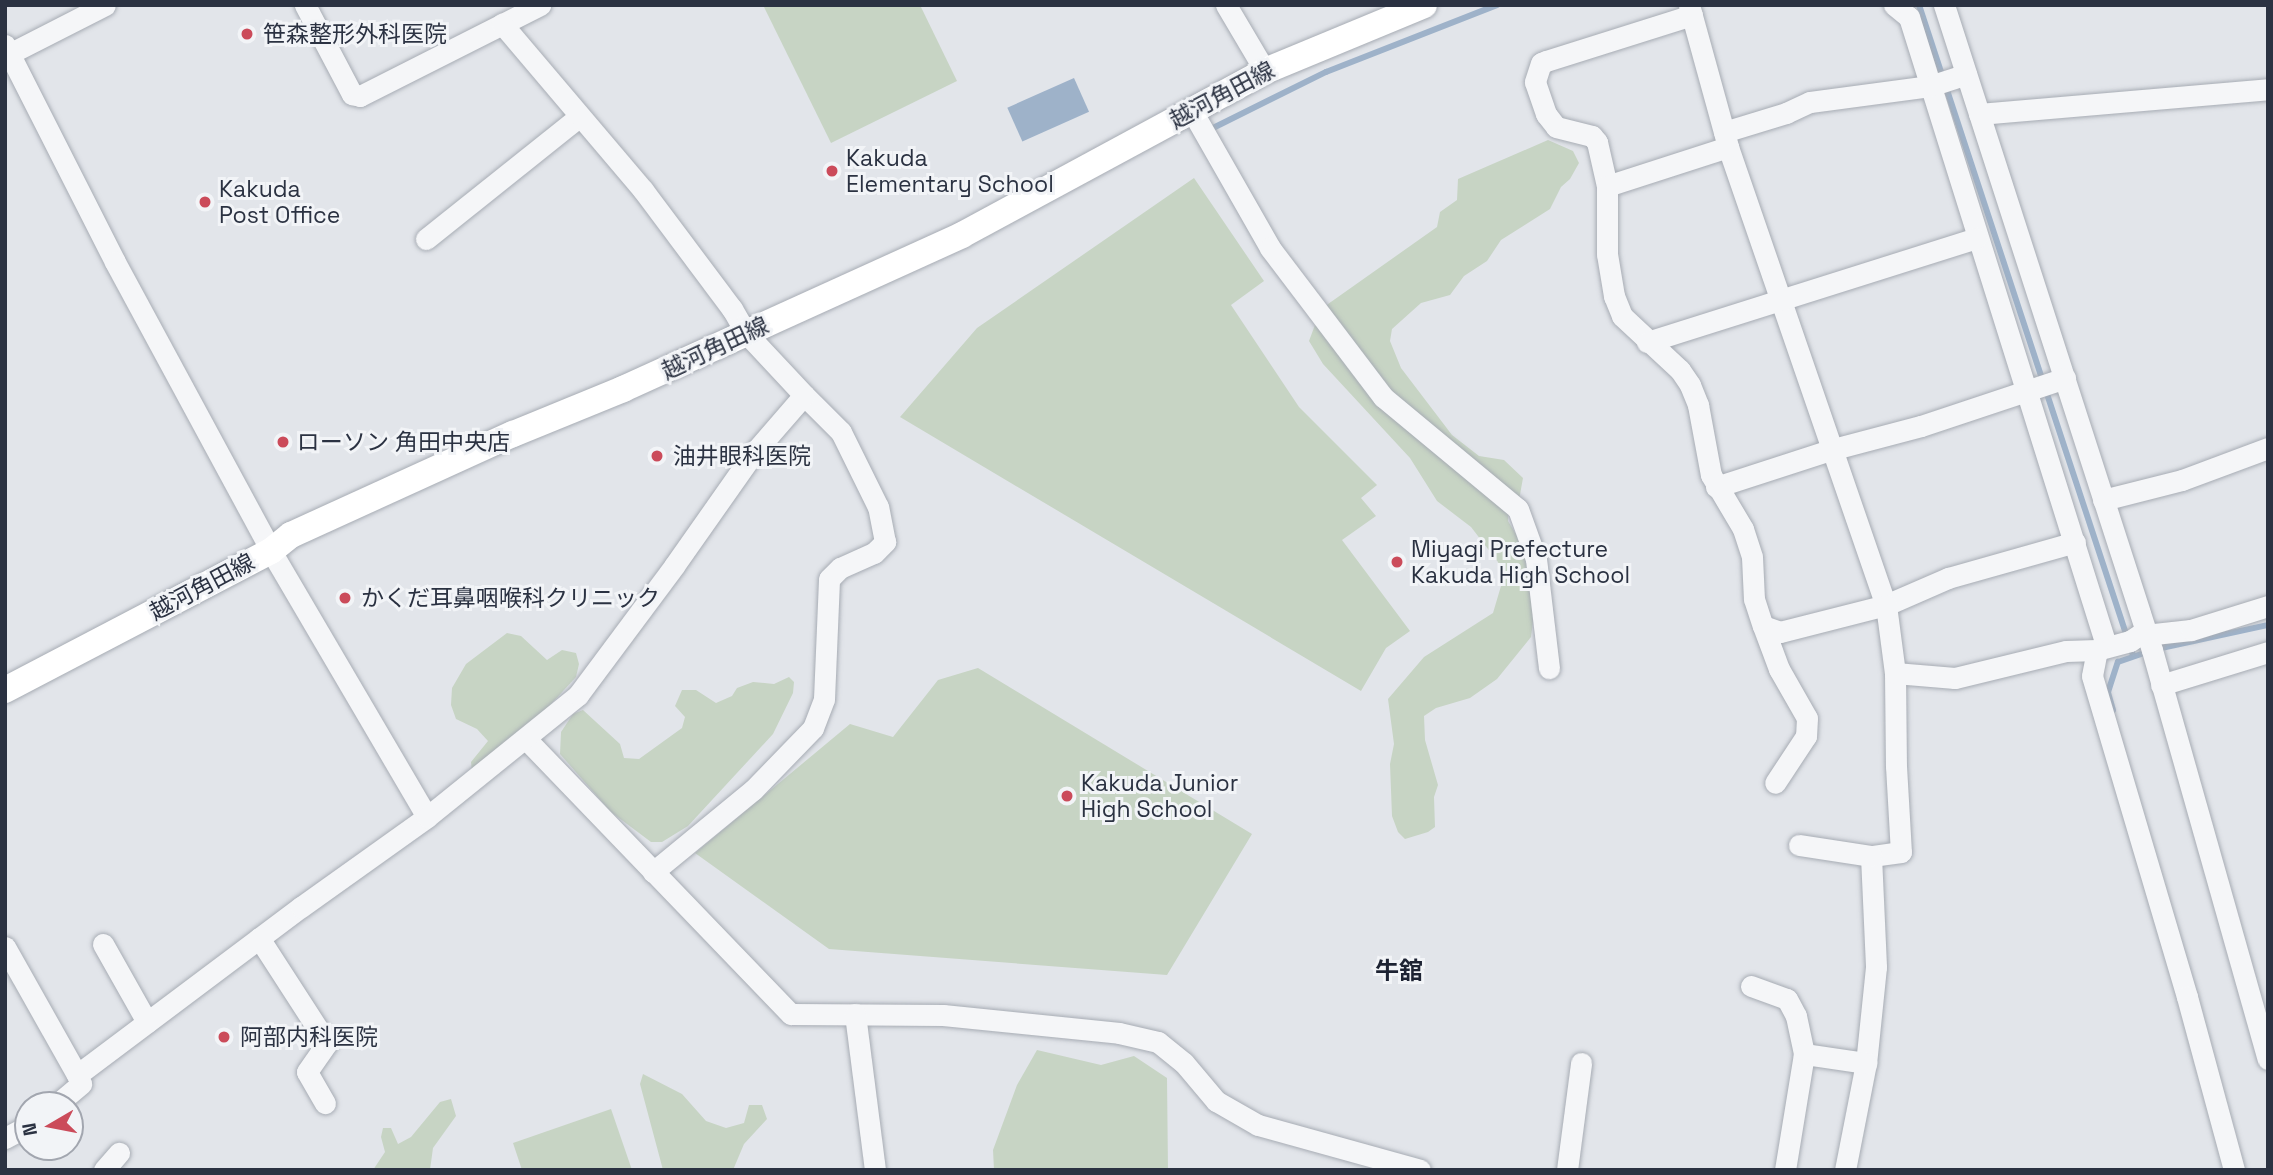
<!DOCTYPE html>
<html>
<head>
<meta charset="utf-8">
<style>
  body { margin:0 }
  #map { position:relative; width:2273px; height:1175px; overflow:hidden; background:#e2e5ea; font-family:"Space Grotesk","Noto Sans JP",sans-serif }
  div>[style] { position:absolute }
  .green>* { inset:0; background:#c7d4c4 }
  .water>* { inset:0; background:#9eb2c9; transform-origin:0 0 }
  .stream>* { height:6px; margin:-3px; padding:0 3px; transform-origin:3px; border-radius:3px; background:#9eb2c9 }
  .roads { filter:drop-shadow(0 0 2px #a7acb4) drop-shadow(0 0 2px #a7acb4) }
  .minor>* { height:21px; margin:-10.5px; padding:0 10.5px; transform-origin:10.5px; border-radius:10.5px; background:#f5f6f8 }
  .major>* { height:26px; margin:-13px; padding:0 13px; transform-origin:13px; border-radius:13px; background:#fff }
  .dots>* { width:19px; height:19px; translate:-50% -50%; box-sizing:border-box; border:4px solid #f2f4f7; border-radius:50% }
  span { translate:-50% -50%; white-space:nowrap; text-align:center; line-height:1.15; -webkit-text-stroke:6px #f2f4f7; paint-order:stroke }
  .poi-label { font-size:23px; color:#2b3242 }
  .left { translate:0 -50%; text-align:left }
  .street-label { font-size:23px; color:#2b3242 }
  .neighbourhood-label { font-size:24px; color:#1d2333; font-weight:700 }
  .frame { position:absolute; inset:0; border:7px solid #2b3242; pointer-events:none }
  .north { position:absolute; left:14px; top:1091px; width:70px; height:70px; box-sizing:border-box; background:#f2f4f7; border:2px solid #a2a6af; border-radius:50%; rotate:260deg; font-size:19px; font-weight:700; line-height:28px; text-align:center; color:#2b3242 }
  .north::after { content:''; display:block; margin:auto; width:24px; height:32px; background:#cb4b5a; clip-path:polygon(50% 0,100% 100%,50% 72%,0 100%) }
</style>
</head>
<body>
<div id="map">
  <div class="green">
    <i style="clip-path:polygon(763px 5px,920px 5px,957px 81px,831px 143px)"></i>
    <i style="clip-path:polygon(1548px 140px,1573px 151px,1579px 163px,1570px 179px,1561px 187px,1550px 209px,1501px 240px,1487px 261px,1464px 276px,1450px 295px,1421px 303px,1392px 329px,1390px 341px,1401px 368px,1452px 435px,1479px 456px,1504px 460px,1523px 478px,1519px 500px,1508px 509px,1508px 521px,1523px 546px,1534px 614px,1531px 637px,1497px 679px,1470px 698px,1436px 708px,1424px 716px,1425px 740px,1438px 785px,1434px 797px,1435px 827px,1428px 832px,1405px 839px,1398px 832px,1392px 816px,1390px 764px,1394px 744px,1388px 699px,1424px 657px,1493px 613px,1501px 586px,1500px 570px,1498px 562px,1471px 527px,1437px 501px,1410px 458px,1323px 364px,1309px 341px,1321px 309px,1437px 227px,1440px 212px,1457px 200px,1458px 179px)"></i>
    <i style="clip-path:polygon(1194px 178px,1264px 281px,1231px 305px,1299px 407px,1377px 485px,1361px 498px,1376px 516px,1342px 540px,1410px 631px,1386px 648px,1361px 691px,900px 417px,977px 328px)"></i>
    <i style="clip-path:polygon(507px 633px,521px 636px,547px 660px,562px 650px,576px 653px,579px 664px,576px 677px,517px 741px,472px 772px,471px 762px,488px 741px,477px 729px,456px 719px,451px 705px,452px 688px,466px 664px)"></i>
    <i style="clip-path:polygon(978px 668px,1252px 834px,1167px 975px,829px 949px,695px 853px,850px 724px,893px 737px,938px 680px)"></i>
    <i style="clip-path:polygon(789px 677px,794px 682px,793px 693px,773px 734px,688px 826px,662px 842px,651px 842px,611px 812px,560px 754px,561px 732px,573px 714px,583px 710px,620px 744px,624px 758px,639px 759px,682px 728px,685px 717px,675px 706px,682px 690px,696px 690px,716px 703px,732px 696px,737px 688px,753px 682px,774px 684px)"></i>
    <i style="clip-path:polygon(1037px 1050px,1101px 1065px,1134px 1056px,1167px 1078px,1168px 1170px,994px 1170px,993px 1150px,1017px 1085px)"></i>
    <i style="clip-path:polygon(643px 1074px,682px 1094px,706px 1121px,726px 1128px,744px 1123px,749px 1105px,762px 1105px,767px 1119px,744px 1144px,733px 1170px,663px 1170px,640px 1084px)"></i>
    <i style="clip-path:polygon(451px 1099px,456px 1116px,433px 1148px,430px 1170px,373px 1170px,385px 1152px,381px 1137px,383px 1128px,391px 1128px,398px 1144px,411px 1137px,440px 1102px)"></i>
    <i style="clip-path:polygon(611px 1109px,632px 1170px,522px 1170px,513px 1143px)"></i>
  </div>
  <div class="water">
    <i style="left:1074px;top:78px;width:37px;height:73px;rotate:66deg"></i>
  </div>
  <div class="stream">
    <i style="left:1919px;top:5px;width:684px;rotate:71.78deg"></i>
    <i style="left:1215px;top:127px;width:124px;rotate:-26.4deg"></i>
    <i style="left:1326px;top:72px;width:184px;rotate:-21.4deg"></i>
    <i style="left:2113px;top:710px;width:19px;rotate:-106deg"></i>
    <i style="left:2108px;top:692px;width:32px;rotate:-72deg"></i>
    <i style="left:2118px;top:662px;width:36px;rotate:-19deg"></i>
    <i style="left:2152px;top:650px;width:119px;rotate:-12.2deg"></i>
  </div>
  <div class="roads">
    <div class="minor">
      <i style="left:305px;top:5px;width:101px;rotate:62.2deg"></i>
      <i style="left:352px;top:94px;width:8px;rotate:14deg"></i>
      <i style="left:360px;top:96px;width:202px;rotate:-26.8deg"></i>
      <i style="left:1226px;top:5px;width:77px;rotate:59.4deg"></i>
      <i style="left:1689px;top:5px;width:147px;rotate:74.6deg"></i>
      <i style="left:1728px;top:147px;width:484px;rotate:71deg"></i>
      <i style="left:1886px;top:605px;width:68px;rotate:-23.5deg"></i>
      <i style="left:1948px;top:578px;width:132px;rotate:-15.8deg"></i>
      <i style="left:1894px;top:5px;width:19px;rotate:39deg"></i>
      <i style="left:1909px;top:17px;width:658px;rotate:72.58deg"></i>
      <i style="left:1944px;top:5px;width:678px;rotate:72.13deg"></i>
      <i style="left:2152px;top:650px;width:425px;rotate:74.2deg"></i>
      <i style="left:1692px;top:15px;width:153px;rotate:162.5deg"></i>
      <i style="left:1546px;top:61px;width:5px;rotate:158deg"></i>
      <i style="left:1541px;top:63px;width:20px;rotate:108deg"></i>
      <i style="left:1535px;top:82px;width:34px;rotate:71deg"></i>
      <i style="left:1546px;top:114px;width:16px;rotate:52deg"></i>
      <i style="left:1556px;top:127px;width:37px;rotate:14deg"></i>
      <i style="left:1592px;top:136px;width:8px;rotate:50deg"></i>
      <i style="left:1597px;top:142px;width:45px;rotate:77.2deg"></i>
      <i style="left:1607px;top:186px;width:68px;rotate:90deg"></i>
      <i style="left:1607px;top:254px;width:43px;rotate:80.5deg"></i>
      <i style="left:1614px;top:296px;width:22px;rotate:68deg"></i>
      <i style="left:1622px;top:316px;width:79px;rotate:43deg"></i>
      <i style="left:1680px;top:370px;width:18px;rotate:56deg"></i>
      <i style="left:1690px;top:385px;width:22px;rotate:68deg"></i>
      <i style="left:1698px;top:405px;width:71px;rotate:79.5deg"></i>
      <i style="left:1711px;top:475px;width:63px;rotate:59.3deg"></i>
      <i style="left:1743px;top:529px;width:29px;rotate:72deg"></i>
      <i style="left:1752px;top:557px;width:42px;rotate:87.3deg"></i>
      <i style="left:1754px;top:599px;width:28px;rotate:72deg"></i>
      <i style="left:1763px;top:626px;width:18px;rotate:19deg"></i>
      <i style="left:1780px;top:632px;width:109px;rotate:-14.3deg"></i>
      <i style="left:1886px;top:605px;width:69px;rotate:82.5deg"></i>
      <i style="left:1895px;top:673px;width:93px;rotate:89.4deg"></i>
      <i style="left:1896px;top:766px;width:86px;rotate:86.7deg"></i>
      <i style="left:1901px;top:852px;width:30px;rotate:172deg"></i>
      <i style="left:1871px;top:856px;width:111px;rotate:87.4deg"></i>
      <i style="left:1876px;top:967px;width:97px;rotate:95.9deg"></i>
      <i style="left:1866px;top:1063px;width:109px;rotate:101.1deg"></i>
      <i style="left:5px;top:45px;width:243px;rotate:63.1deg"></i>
      <i style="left:115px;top:262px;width:328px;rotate:61.6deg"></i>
      <i style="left:271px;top:551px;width:308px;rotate:59.6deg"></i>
      <i style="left:5px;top:56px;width:112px;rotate:-27deg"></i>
      <i style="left:1192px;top:111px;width:158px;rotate:60.3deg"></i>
      <i style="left:1270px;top:248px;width:187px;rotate:52.8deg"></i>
      <i style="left:1383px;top:397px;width:175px;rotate:39.7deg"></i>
      <i style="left:1518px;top:509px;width:53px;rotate:70.2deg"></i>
      <i style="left:1536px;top:559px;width:110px;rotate:83.2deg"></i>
      <i style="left:1979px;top:114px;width:290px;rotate:-4.9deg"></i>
      <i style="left:1724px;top:132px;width:65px;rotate:-17deg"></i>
      <i style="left:1786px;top:113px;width:26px;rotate:-25deg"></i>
      <i style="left:1810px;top:102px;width:121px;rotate:-7.6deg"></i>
      <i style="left:1930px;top:86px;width:38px;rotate:-18deg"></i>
      <i style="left:1607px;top:186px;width:127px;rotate:-17.9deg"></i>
      <i style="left:426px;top:239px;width:196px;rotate:-38.6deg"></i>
      <i style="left:1647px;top:342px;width:345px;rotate:-17.5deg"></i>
      <i style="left:1716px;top:487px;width:120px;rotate:-18deg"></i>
      <i style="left:1830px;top:450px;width:94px;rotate:-14.8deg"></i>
      <i style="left:1921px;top:426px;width:152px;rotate:-18.4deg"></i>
      <i style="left:2103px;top:500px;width:81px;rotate:-14.2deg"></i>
      <i style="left:2182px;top:480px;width:92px;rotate:-20.4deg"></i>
      <i style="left:1763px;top:626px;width:46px;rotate:69.6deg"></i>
      <i style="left:1779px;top:669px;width:56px;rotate:60.3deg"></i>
      <i style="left:1807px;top:718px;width:18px;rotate:93deg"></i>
      <i style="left:1806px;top:736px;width:56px;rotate:123.4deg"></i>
      <i style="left:2145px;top:631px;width:18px;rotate:146deg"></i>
      <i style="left:2130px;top:641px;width:34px;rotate:165deg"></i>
      <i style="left:2097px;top:650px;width:26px;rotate:101deg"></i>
      <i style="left:2092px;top:676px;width:335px;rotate:73.5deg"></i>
      <i style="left:2187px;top:997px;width:179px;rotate:74.8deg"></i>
      <i style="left:2145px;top:635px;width:46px;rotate:-6.2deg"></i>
      <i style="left:2191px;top:630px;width:81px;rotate:-17.3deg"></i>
      <i style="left:1895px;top:673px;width:60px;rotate:4.8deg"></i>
      <i style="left:1955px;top:678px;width:114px;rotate:-13.7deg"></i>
      <i style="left:2066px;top:651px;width:31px;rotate:-2deg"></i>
      <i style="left:2161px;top:685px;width:112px;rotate:-17.1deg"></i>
      <i style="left:526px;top:739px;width:382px;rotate:46.1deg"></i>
      <i style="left:791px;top:1014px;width:152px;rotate:0.4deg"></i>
      <i style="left:943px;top:1015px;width:177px;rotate:5.8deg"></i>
      <i style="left:1119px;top:1033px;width:40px;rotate:13deg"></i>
      <i style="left:1158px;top:1042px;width:33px;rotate:39deg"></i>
      <i style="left:1184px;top:1063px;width:50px;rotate:49.9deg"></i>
      <i style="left:1216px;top:1101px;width:48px;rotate:29.7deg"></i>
      <i style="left:1258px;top:1125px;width:168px;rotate:15.5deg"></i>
      <i style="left:1799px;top:845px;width:73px;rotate:8.7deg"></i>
      <i style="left:653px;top:872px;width:129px;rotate:-39.4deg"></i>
      <i style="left:753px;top:790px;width:86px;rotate:-45.9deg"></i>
      <i style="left:813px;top:728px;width:31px;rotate:-69deg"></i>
      <i style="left:824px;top:699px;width:120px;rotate:-87.6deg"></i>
      <i style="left:829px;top:579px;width:16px;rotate:-45deg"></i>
      <i style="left:840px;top:568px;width:37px;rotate:-24deg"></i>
      <i style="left:874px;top:553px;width:16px;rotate:-45deg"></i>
      <i style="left:885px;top:542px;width:36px;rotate:-101deg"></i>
      <i style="left:878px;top:507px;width:84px;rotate:-116.3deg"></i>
      <i style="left:841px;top:432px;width:52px;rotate:-135deg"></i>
      <i style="left:259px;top:938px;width:125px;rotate:57.1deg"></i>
      <i style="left:327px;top:1043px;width:35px;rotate:125deg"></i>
      <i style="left:307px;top:1072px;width:36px;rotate:60deg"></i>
      <i style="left:103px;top:944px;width:90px;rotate:60.6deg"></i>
      <i style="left:5px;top:947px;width:147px;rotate:60.6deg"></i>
      <i style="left:77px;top:1075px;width:280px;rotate:-36.9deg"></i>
      <i style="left:301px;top:907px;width:155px;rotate:-35.5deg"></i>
      <i style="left:427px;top:817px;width:194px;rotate:-38.9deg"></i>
      <i style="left:578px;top:695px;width:161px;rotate:-53.3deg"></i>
      <i style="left:674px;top:566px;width:136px;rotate:-54.9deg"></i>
      <i style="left:752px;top:455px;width:79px;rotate:-49.1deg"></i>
      <i style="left:804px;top:395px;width:85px;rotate:-133.1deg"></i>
      <i style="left:746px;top:333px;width:28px;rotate:-120deg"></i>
      <i style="left:732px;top:309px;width:149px;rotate:-126.8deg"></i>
      <i style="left:643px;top:190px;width:218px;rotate:-130.3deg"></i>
      <i style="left:1751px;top:986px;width:38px;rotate:20deg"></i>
      <i style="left:1787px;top:999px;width:19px;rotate:62deg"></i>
      <i style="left:1796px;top:1016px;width:39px;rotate:78deg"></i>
      <i style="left:855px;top:1014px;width:157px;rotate:82.7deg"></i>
      <i style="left:56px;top:1105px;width:33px;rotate:-40deg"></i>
      <i style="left:5px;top:1138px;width:26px;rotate:-28deg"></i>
      <i style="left:104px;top:1170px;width:23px;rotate:-49deg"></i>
      <i style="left:1567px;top:1170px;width:108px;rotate:-82.5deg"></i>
      <i style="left:1785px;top:1170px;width:118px;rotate:-80.7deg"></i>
      <i style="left:1804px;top:1054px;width:63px;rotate:8.3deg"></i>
    </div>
    <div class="major">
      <i style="left:5px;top:690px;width:300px;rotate:-27.6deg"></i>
      <i style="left:271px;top:551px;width:26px;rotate:-39deg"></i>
      <i style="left:291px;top:535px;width:244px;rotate:-24.5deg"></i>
      <i style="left:513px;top:434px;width:119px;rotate:-22.2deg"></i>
      <i style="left:623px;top:389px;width:372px;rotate:-24.4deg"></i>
      <i style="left:962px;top:235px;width:345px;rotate:-28.4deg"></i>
      <i style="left:1265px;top:71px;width:172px;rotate:-22.5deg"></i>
    </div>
  </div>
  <div class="dots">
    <i style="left:247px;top:34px;background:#cb4b5a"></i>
    <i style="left:832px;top:171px;background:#cb4b5a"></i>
    <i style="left:205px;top:202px;background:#cb4b5a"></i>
    <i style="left:283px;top:442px;background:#cb4b5a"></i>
    <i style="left:657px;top:456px;background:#cb4b5a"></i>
    <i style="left:1397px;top:562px;background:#cb4b5a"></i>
    <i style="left:345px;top:598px;background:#cb4b5a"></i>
    <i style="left:1067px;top:796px;background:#cb4b5a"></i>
    <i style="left:224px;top:1037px;background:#cb4b5a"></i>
  </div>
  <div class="poi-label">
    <span class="left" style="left:263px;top:34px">笹森整形外科医院</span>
    <span class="left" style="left:846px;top:171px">Kakuda<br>Elementary School</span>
    <span class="left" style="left:219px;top:202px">Kakuda<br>Post Office</span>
    <span class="left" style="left:297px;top:442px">ローソン 角田中央店</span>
    <span class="left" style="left:673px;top:456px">油井眼科医院</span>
    <span class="left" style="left:1411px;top:562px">Miyagi Prefecture<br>Kakuda High School</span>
    <span class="left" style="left:361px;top:598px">かくだ耳鼻咽喉科クリニック</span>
    <span class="left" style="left:1081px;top:796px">Kakuda Junior<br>High School</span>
    <span class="left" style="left:240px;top:1037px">阿部内科医院</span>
  </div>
  <div class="street-label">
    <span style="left:1222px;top:95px;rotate:-28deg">越河角田線</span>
    <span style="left:715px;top:348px;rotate:-25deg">越河角田線</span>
    <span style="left:202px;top:587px;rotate:-28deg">越河角田線</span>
  </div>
  <div class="neighbourhood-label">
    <span style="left:1399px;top:971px">牛舘</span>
  </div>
  <div class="frame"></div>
  <div class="north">N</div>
</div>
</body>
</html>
